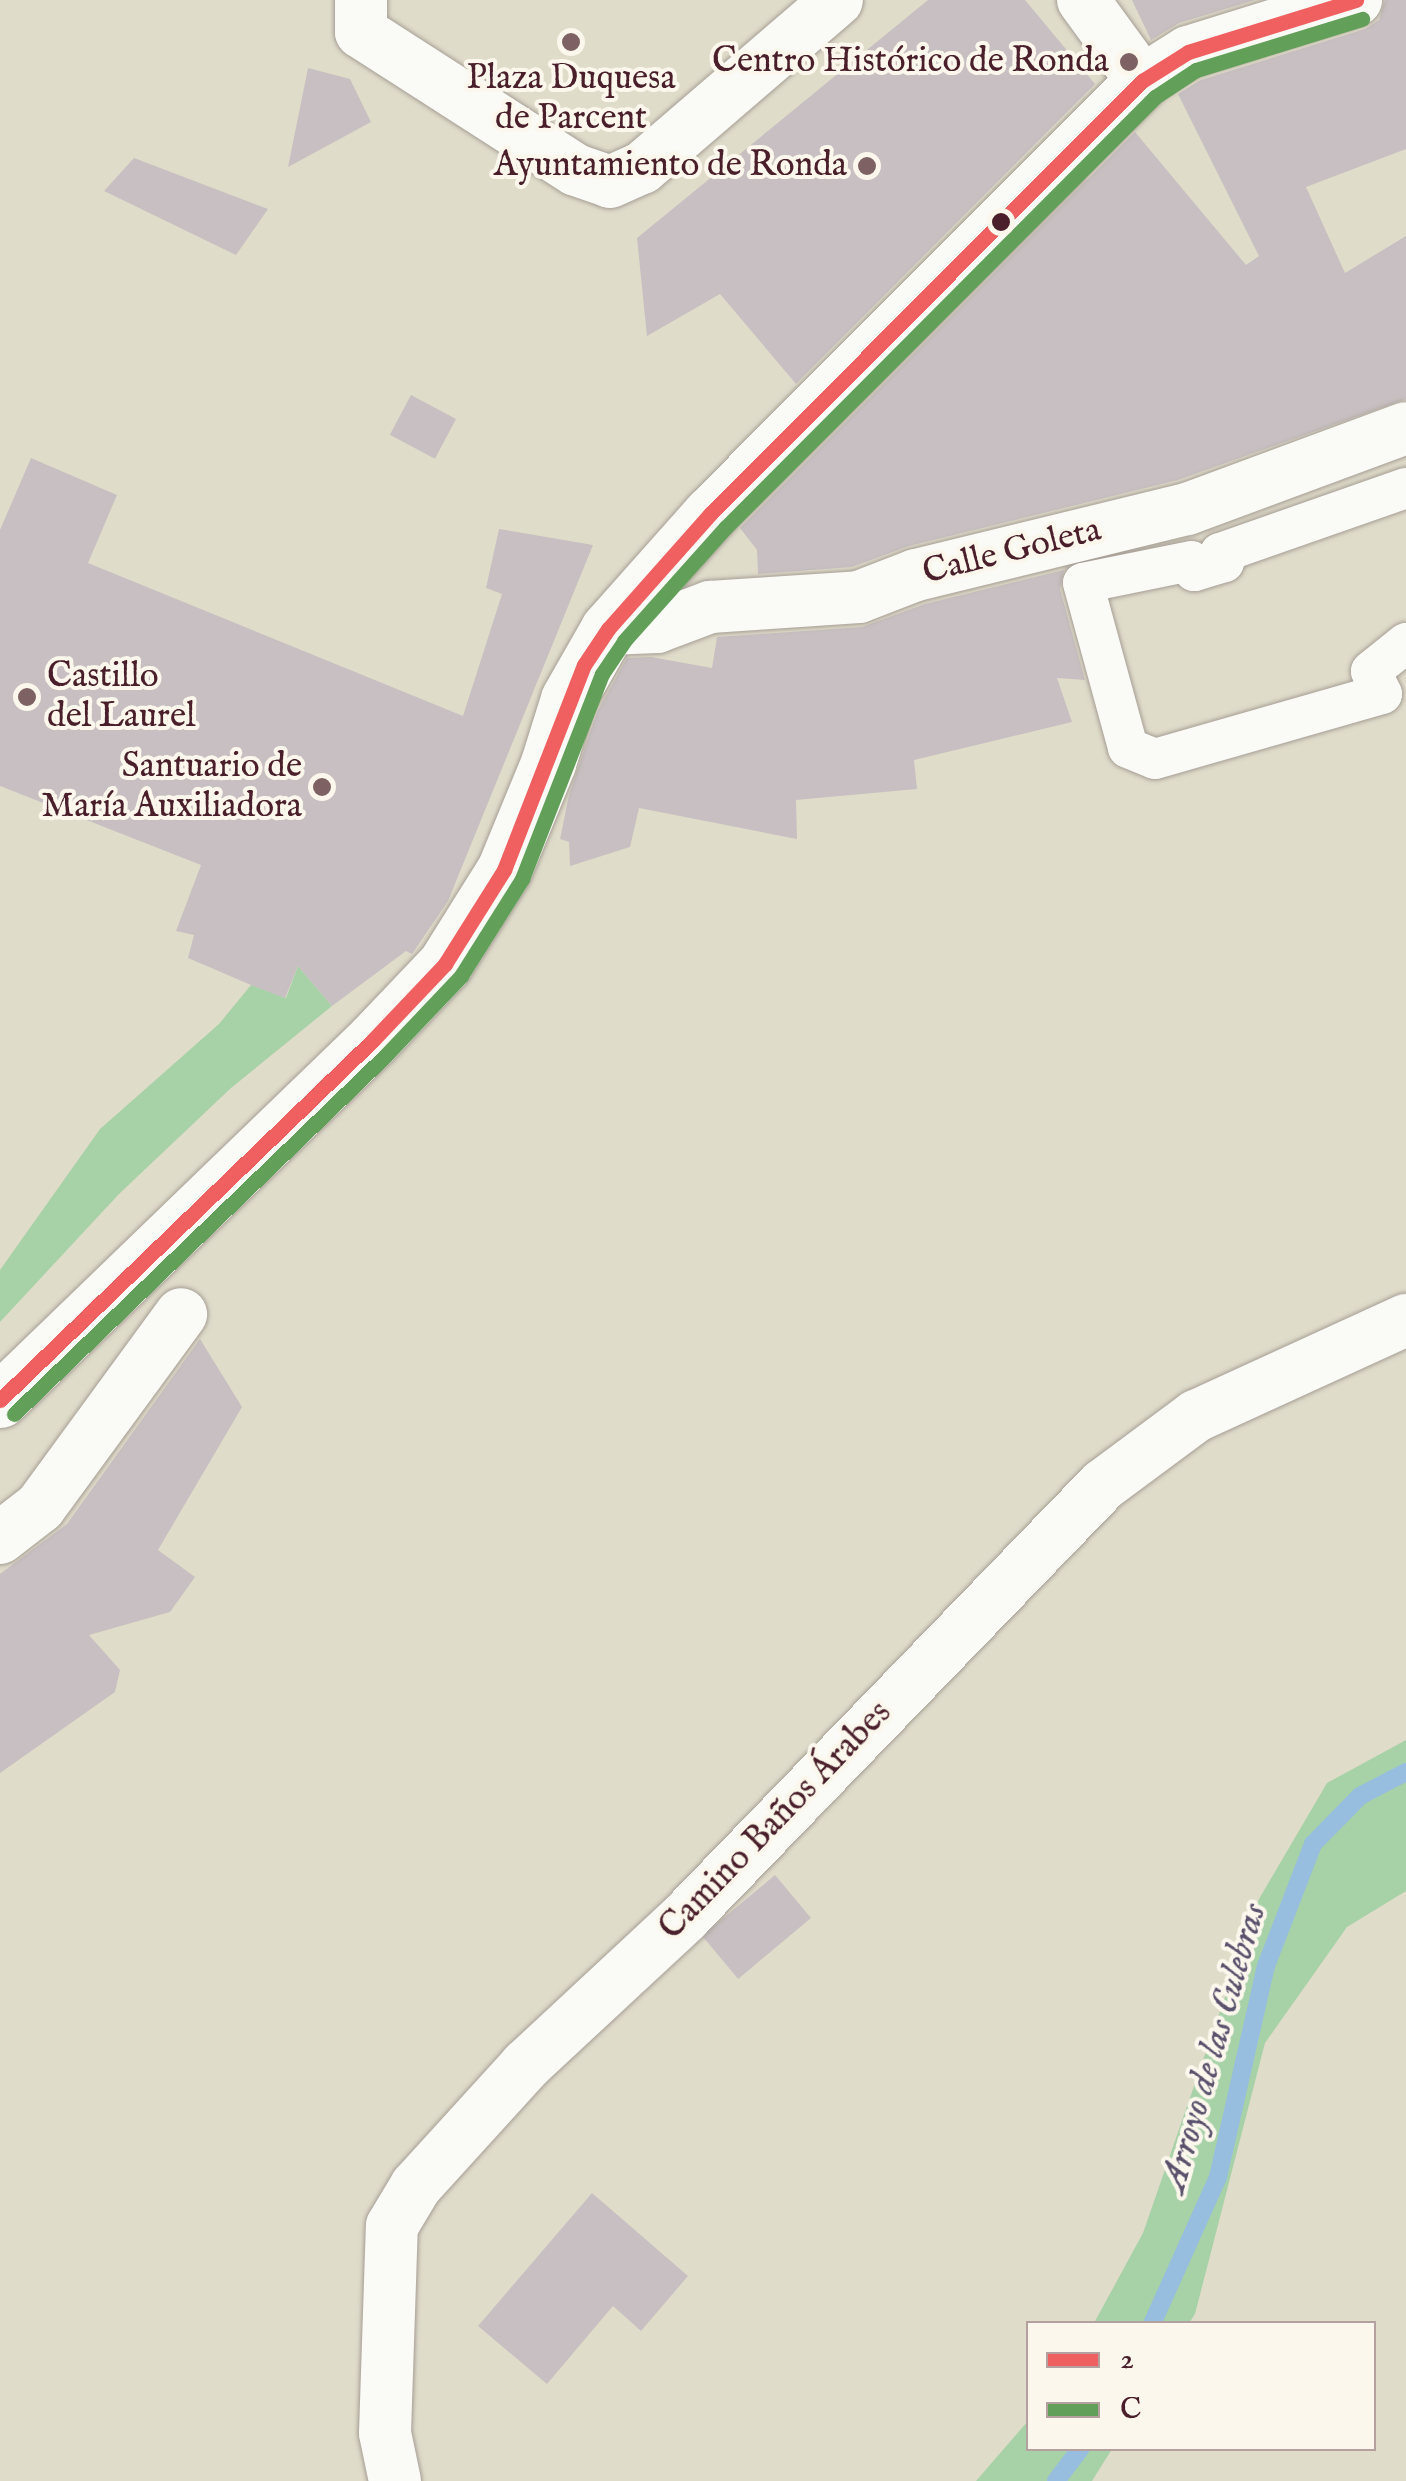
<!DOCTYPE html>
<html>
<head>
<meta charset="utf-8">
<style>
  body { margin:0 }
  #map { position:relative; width:1406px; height:2481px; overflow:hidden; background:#e0dcca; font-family:"IM FELL English",serif }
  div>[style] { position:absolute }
  .green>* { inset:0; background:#a7d1a6 }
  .stream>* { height:18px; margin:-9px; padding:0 9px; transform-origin:9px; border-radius:9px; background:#98bedf }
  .building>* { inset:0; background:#c7bfc1; transform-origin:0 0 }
  .roads { filter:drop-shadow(0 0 2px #a69e95) drop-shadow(0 0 2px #a69e95) }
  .pedestrian>* { height:40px; margin:-20px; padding:0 20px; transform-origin:20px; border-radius:20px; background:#fafaf7 }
  .minor>* { height:52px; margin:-26px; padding:0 26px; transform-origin:26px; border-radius:26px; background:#fafaf7 }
  .tertiary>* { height:55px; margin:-27.5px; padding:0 27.5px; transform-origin:27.5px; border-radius:27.5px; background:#fafaf7 }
  .bus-1>* { height:15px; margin:-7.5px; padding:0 7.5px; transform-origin:7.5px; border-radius:7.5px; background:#f06060 }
  .bus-2>* { height:15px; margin:-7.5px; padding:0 7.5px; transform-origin:7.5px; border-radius:7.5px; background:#629f59 }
  .dots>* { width:28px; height:28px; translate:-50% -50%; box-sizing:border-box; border:5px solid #fbf7ec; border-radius:50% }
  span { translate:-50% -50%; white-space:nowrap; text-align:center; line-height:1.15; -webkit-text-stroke:8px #fbf7ec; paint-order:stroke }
  .poi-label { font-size:35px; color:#4a1f2b }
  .right { translate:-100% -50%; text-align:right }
  .left { translate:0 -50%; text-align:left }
  .street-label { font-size:35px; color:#4a1f2b }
  .water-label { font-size:38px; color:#5a526d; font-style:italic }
  .legend { position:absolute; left:1026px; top:2321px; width:350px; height:130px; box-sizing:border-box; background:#fbf7ec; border:2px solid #b4a19f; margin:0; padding:12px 18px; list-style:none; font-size:30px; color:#4a1f2b }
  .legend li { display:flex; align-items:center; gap:20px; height:50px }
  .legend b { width:50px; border:2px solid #b4a19f }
</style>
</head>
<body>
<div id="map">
  <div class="green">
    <i style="clip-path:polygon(298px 966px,332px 1006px,231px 1088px,119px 1194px,0 1322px,0 1270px,100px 1129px,219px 1024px,251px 985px,286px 998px)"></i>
    <i style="clip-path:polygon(1406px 1740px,1406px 1891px,1347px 1927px,1265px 2043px,1195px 2314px,1189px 2323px,1094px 2323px,1143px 2233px,1259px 1899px,1327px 1783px)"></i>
    <i style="clip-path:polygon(1028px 2421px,1028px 2448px,1112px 2449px,1092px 2481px,976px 2481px)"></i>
  </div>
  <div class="stream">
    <i style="left:1152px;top:2324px;width:161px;rotate:-65.8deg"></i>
    <i style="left:1218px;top:2177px;width:216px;rotate:-77.2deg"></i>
    <i style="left:1266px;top:1966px;width:131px;rotate:-68.9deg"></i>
    <i style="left:1313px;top:1844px;width:67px;rotate:-45.6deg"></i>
    <i style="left:1360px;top:1796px;width:52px;rotate:-27.6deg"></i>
    <i style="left:1056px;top:2481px;width:41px;rotate:-52.9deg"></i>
  </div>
  <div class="building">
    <i style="clip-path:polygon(928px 0,1025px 0,1095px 84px,796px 384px,720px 294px,647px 336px,637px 238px)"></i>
    <i style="clip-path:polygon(1132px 0,1255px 0,1179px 23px,1151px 40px)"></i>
    <i style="clip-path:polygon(1385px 0,1406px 0,1406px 149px,1306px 187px,1345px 273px,1406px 236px,1406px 399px,1178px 480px,909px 546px,852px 567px,758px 574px,757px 550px,740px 528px,1135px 132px,1246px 265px,1259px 256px,1178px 94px,1201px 80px,1365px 29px,1379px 20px)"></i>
    <i style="clip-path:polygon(308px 68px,350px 79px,371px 122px,288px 167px)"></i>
    <i style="clip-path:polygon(134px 158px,268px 209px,236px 255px,104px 191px)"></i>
    <i style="left:411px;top:395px;width:51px;height:45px;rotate:28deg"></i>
    <i style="clip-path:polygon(31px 458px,117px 495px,88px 563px,463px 716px,502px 594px,486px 588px,499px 529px,593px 545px,448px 901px,412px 954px,406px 951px,332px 1006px,298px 966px,285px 998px,251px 985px,188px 958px,194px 935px,176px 931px,201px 865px,0 786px,0 530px)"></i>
    <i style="clip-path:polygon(1064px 570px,1060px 589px,1085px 680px,1057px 678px,1072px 722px,914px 760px,917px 789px,796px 800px,797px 839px,639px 808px,630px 847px,570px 866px,569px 842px,560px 839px,569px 795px,597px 712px,627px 658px,651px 657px,712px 668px,717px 637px,862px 627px,925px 604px)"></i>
    <i style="clip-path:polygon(200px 1339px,242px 1407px,158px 1550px,195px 1577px,170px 1612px,89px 1635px,120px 1670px,115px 1692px,0 1773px,0 1574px,67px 1524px)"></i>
    <i style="left:775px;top:1875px;width:56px;height:95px;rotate:50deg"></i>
    <i style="clip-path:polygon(592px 2193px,688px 2276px,641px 2331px,613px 2306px,547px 2384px,478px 2326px)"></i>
  </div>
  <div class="roads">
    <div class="pedestrian">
      <i style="left:1406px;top:488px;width:197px;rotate:160.7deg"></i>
      <i style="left:1220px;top:553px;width:10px;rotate:66deg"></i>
      <i style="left:1224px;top:562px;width:31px;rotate:163deg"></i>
      <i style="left:1194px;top:571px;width:10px;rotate:-107deg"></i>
      <i style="left:1191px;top:561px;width:110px;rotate:168.5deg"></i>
      <i style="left:1083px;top:583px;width:171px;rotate:74.7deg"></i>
      <i style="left:1128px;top:748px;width:29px;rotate:22deg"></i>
      <i style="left:1155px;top:759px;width:236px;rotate:-16deg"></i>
      <i style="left:1382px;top:694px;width:25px;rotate:-116deg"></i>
      <i style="left:1371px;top:671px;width:45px;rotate:-38.7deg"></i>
    </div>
    <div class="minor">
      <i style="left:361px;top:0;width:32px;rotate:90deg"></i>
      <i style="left:361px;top:32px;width:255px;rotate:32.7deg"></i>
      <i style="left:576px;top:170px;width:36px;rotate:19deg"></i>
      <i style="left:610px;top:182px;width:35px;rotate:-24deg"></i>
      <i style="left:642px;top:168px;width:257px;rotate:-40.7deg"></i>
      <i style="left:1083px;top:0;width:100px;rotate:53.9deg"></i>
      <i style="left:1142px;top:81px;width:54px;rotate:-32.2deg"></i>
      <i style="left:1188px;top:52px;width:176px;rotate:-17.2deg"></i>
      <i style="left:608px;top:629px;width:49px;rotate:-2.3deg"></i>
      <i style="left:657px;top:627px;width:57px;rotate:-20.7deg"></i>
      <i style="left:710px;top:607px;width:149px;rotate:-3.8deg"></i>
      <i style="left:859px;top:597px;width:61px;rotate:-21.1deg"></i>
      <i style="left:916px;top:575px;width:279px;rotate:-13.7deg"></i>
      <i style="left:1187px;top:509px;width:233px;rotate:-20.3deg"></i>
      <i style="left:0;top:1538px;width:51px;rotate:-37.8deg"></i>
      <i style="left:40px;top:1507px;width:239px;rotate:-53.8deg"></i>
      <i style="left:395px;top:2481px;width:49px;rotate:-101.8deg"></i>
      <i style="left:385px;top:2433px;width:207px;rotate:-88.1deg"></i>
      <i style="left:392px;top:2226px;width:47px;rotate:-59deg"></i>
      <i style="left:416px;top:2186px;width:164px;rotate:-47.7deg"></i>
      <i style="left:526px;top:2065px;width:217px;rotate:-42.9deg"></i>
      <i style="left:685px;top:1917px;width:601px;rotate:-45.94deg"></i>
      <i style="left:1103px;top:1485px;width:116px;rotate:-36.6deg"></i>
      <i style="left:1196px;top:1416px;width:231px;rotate:-24.6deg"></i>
    </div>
    <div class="tertiary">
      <i style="left:0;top:1400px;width:518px;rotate:-43.98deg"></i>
      <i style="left:373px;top:1040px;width:105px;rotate:-46.5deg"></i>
      <i style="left:445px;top:964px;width:111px;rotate:-57.9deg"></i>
      <i style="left:504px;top:870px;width:116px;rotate:-67.6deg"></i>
      <i style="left:548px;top:763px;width:67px;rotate:-72.6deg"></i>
      <i style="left:568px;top:699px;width:81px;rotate:-60.3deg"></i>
      <i style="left:608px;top:629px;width:154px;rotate:-48.4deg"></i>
      <i style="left:710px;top:514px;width:612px;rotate:-45.07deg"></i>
    </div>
  </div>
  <div class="bus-1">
    <i style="left:0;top:1400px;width:518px;rotate:-43.98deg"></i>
    <i style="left:373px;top:1040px;width:105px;rotate:-46.5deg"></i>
    <i style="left:445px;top:964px;width:111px;rotate:-57.9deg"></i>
    <i style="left:504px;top:870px;width:220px;rotate:-68.7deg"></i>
    <i style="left:584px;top:665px;width:43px;rotate:-56.3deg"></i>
    <i style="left:608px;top:629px;width:154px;rotate:-48.4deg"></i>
    <i style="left:710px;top:514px;width:612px;rotate:-45.07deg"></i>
    <i style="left:1142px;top:81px;width:54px;rotate:-32.2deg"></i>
    <i style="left:1188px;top:52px;width:176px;rotate:-17.2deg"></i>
  </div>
  <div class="bus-2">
    <i style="left:14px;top:1414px;width:518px;rotate:-43.98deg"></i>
    <i style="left:387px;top:1054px;width:108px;rotate:-46.5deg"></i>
    <i style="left:461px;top:976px;width:115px;rotate:-57.8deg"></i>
    <i style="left:522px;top:879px;width:220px;rotate:-68.7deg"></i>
    <i style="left:602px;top:674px;width:40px;rotate:-56deg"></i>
    <i style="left:624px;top:641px;width:152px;rotate:-48.2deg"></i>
    <i style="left:725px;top:528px;width:609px;rotate:-45.07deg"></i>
    <i style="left:1155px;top:97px;width:49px;rotate:-33.4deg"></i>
    <i style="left:1196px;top:70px;width:174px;rotate:-17.1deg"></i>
  </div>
  <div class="dots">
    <i style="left:571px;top:42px;background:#7e6163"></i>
    <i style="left:1129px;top:62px;background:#7e6163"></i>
    <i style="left:867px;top:166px;background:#7e6163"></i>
    <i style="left:1001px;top:222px;background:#4a1f2b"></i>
    <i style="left:27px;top:697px;background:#7e6163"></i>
    <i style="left:322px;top:787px;background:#7e6163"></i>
  </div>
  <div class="poi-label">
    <span class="right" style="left:1109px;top:62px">Centro Histórico de Ronda</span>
    <span style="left:571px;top:99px">Plaza Duquesa<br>de Parcent</span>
    <span class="right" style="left:847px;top:166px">Ayuntamiento de Ronda</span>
    <span class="left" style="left:47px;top:697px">Castillo<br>del Laurel</span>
    <span class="right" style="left:302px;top:787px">Santuario de<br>María Auxiliadora</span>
  </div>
  <div class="street-label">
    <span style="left:1012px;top:552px;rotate:-14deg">Calle Goleta</span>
    <span style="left:776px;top:1821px;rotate:-46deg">Camino Baños Árabes</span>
  </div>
  <div class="water-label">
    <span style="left:1215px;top:2048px;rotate:-74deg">Arroyo de las Culebras</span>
  </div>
  <ul class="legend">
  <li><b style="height:12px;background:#f06060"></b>2</li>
  <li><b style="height:12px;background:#629f59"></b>C</li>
  </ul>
</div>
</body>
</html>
